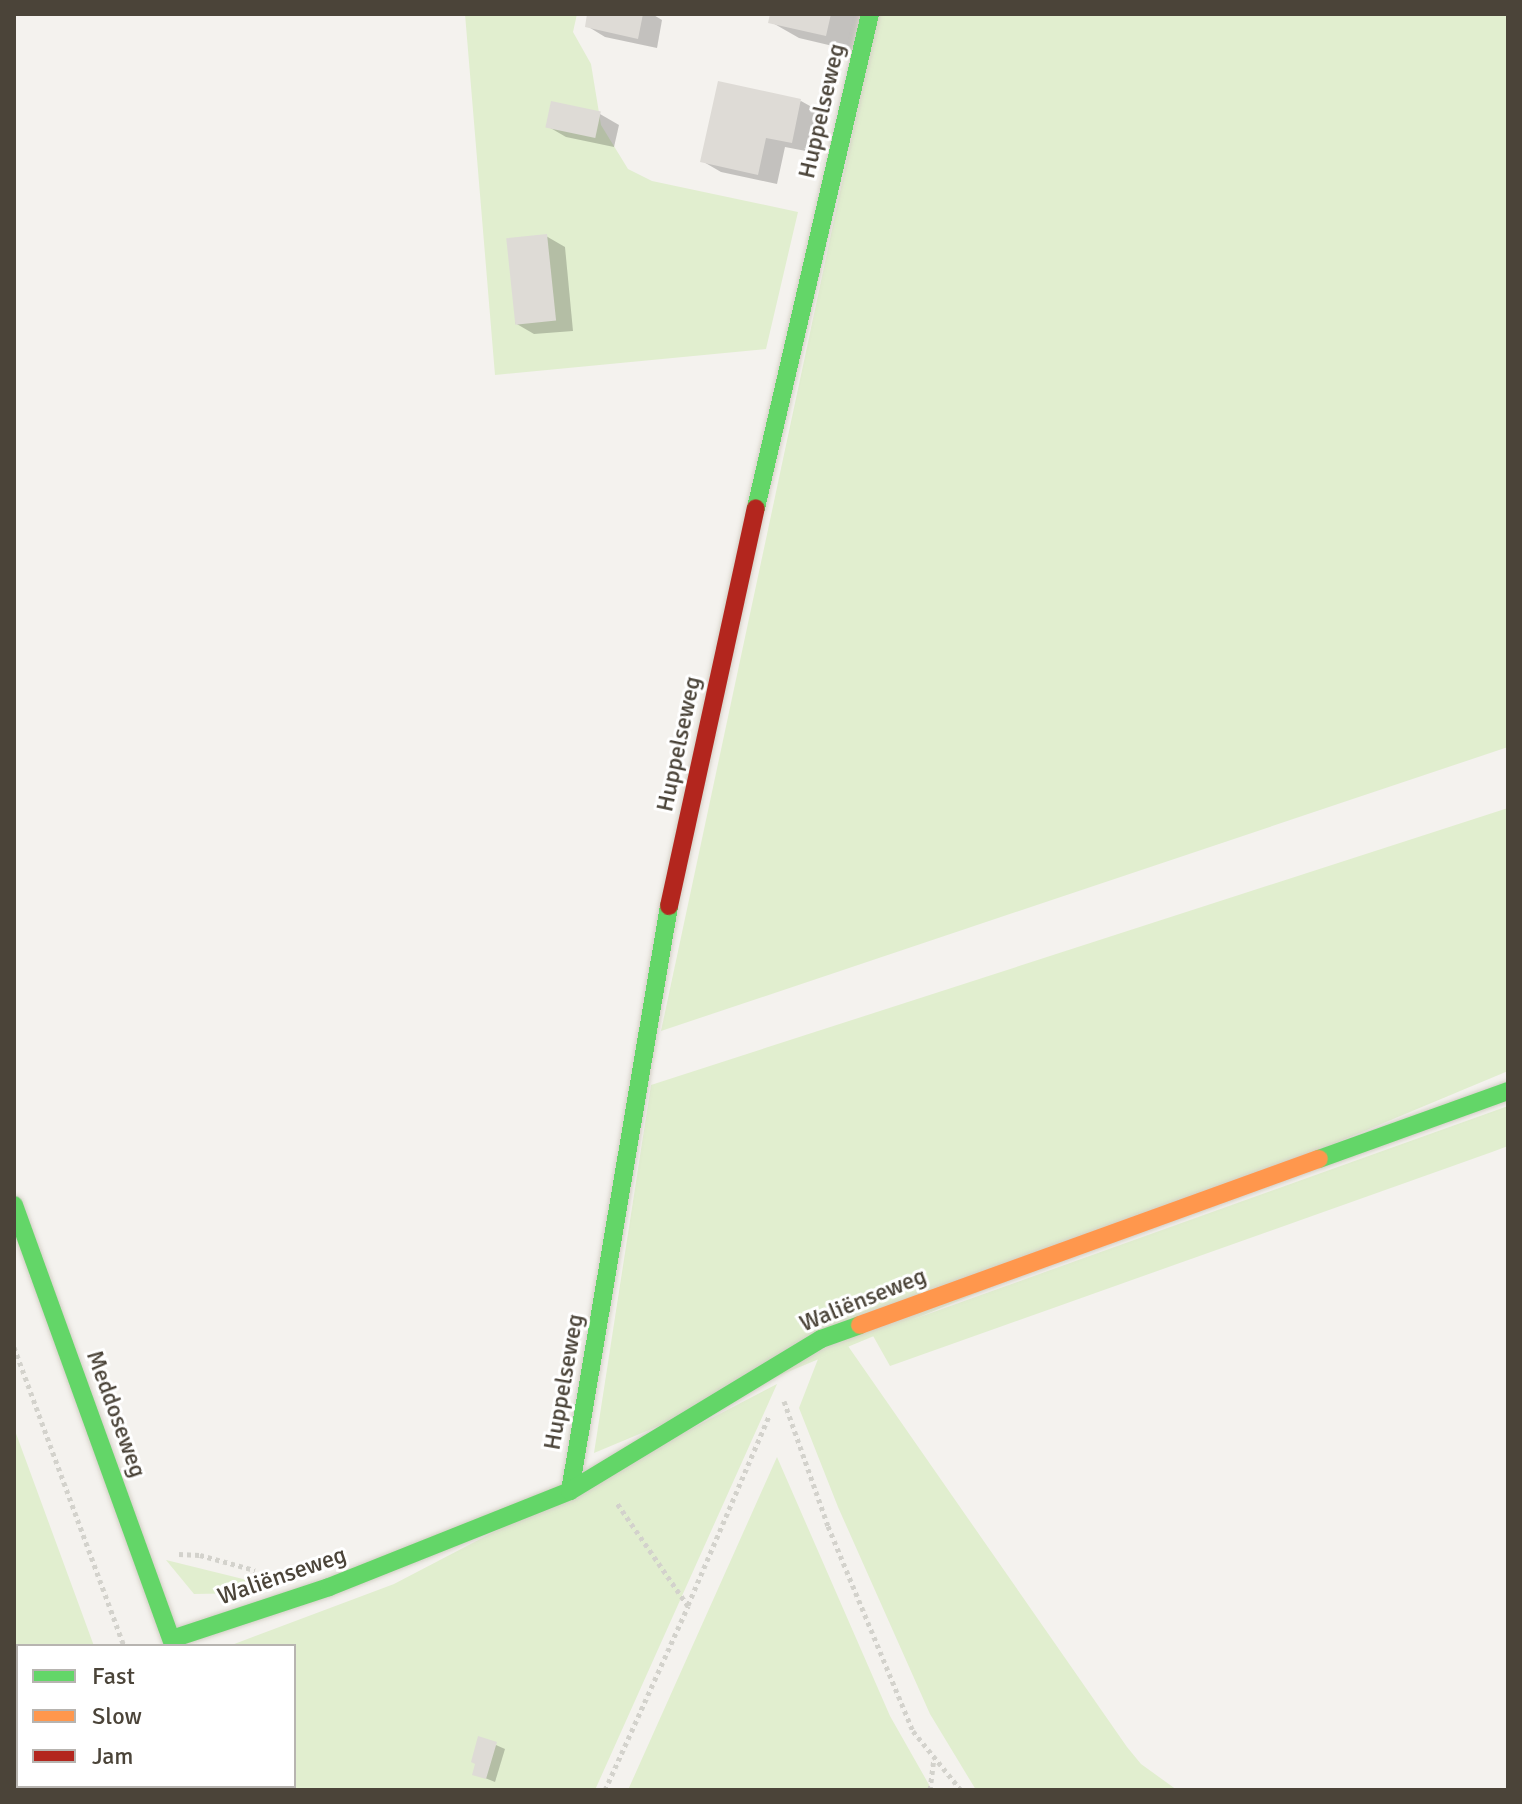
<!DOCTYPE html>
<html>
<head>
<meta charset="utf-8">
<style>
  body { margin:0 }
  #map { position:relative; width:1522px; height:1804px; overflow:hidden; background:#f4f2ee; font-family:Signika,sans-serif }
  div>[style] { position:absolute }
  .green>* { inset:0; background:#e1eecf }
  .shadow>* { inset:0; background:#0003 }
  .building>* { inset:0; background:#dedbd6; transform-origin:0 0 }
  .path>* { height:5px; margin-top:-2.5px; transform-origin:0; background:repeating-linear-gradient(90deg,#d3d2cc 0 4px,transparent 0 8px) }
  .roads { filter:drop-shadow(0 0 2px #d3cfc5) drop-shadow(0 0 2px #d3cfc5) }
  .fast>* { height:18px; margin:-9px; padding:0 9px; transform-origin:9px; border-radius:9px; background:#63d668 }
  .slow>* { height:18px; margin:-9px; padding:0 9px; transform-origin:9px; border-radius:9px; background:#ff974d }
  .jam>* { height:18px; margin:-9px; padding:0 9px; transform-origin:9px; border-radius:9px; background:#b3261e }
  span { translate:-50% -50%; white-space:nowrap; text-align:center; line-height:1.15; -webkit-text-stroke:6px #fff; paint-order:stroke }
  .street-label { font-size:24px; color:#4b4439 }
  .frame { position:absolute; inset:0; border:16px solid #4b4439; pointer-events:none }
  .legend { position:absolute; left:16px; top:1644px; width:280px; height:144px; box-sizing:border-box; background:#fff; border:2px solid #b7b4b0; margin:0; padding:10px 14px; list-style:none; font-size:24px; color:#4b4439 }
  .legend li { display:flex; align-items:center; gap:16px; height:40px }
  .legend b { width:40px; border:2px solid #b7b4b0 }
</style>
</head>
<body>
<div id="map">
  <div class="green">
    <i style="clip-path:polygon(465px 14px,577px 14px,573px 32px,591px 64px,601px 125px,628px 169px,652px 181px,798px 212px,766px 349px,495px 375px)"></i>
    <i style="clip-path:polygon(878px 14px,1508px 14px,1508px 747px,661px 1031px)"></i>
    <i style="clip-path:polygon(1508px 808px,1508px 1071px,594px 1453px,651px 1085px)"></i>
    <i style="clip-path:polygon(1508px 1106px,1508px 1146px,1492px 1152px,890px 1366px,872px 1334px)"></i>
    <i style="clip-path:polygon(848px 1346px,1127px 1747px,1141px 1764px,1177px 1790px,976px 1790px,930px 1714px,838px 1507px,799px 1408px,818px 1359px)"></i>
    <i style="clip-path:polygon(777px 1384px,595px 1790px,237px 1790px,236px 1786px,294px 1786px,294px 1646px,229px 1646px,394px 1584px)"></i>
    <i style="clip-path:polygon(14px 1428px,94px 1646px,18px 1646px,18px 1786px,81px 1786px,74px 1790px,14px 1790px)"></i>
    <i style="clip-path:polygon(777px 1457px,890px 1716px,932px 1790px,628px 1790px)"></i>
    <i style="clip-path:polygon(166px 1560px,243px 1579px,261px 1589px,249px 1593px,194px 1594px)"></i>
  </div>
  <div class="shadow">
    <i style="clip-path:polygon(589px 14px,652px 14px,662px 20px,657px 48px,605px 37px,587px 26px)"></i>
    <i style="clip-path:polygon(772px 14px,863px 14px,854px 51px,799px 38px,771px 22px)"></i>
    <i style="clip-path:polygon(801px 101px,819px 111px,811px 152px,785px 147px,777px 184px,721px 172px,702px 161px)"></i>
    <i style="clip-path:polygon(600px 114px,619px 125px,614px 147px,566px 137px,547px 126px)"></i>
    <i style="clip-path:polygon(546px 236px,565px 247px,573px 331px,534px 334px,515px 323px)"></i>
    <i style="clip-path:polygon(480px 1738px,505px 1749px,495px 1782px,475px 1774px)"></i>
    <i style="clip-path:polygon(102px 1786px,136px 1786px,139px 1790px,96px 1790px)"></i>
  </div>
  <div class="building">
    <i style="clip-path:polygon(587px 14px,643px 14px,638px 39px,585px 27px)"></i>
    <i style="clip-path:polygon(770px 14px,831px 14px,826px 36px,768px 23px)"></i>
    <i style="clip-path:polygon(718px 81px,801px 99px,792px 143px,766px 138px,758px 175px,700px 162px)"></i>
    <i style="left:551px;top:101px;width:51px;height:27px;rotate:12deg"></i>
    <i style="left:547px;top:234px;width:87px;height:41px;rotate:84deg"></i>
    <i style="clip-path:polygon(478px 1736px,497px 1742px,486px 1779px,472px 1775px,475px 1764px,471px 1762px)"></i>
    <i style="clip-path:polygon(99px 1786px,126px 1786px,129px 1790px,92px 1790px)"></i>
  </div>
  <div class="path">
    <i style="left:14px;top:1347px;width:319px;rotate:69.8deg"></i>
    <i style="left:784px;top:1401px;width:133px;rotate:70.6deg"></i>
    <i style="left:828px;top:1526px;width:222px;rotate:67.5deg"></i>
    <i style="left:913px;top:1731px;width:76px;rotate:50.9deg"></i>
    <i style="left:179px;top:1554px;width:21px;rotate:3deg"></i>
    <i style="left:200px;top:1555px;width:57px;rotate:15.3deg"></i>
    <i style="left:688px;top:1605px;width:206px;rotate:-66.8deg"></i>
    <i style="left:175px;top:1786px;width:4px;rotate:63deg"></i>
    <i style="left:605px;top:1790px;width:202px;rotate:-65.7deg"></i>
    <i style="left:688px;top:1606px;width:125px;rotate:-124.6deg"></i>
    <i style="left:930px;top:1790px;width:32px;rotate:-83deg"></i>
  </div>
  <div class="roads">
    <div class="fast">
      <i style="left:756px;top:508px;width:507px;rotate:-77.01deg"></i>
      <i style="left:1319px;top:1159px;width:201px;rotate:-19.8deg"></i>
      <i style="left:14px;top:1205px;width:469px;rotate:70.1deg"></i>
      <i style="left:570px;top:1491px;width:593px;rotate:-80.39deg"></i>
      <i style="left:172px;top:1639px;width:165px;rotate:-18.3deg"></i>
      <i style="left:329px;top:1587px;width:259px;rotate:-21.7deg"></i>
      <i style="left:570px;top:1491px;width:293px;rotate:-31.2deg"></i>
      <i style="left:821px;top:1339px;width:41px;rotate:-19.7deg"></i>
    </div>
    <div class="slow">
      <i style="left:860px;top:1325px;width:488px;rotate:-19.9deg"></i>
      <i style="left:225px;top:1786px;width:4px;rotate:76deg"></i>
    </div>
    <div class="jam">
      <i style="left:669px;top:906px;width:407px;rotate:-77.7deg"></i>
    </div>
  </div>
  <div class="street-label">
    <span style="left:822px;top:111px;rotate:-77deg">Huppelseweg</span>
    <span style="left:679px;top:744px;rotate:-78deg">Huppelseweg</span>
    <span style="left:863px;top:1300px;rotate:-22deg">Waliënseweg</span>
    <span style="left:564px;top:1382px;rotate:-80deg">Huppelseweg</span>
    <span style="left:116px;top:1414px;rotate:70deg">Meddoseweg</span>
    <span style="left:282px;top:1576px;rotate:-19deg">Waliënseweg</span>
  </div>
  <div class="frame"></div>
  <ul class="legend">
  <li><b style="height:10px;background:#63d668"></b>Fast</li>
  <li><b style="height:10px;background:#ff974d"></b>Slow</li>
  <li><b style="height:10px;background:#b3261e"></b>Jam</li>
  </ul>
</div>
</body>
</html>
